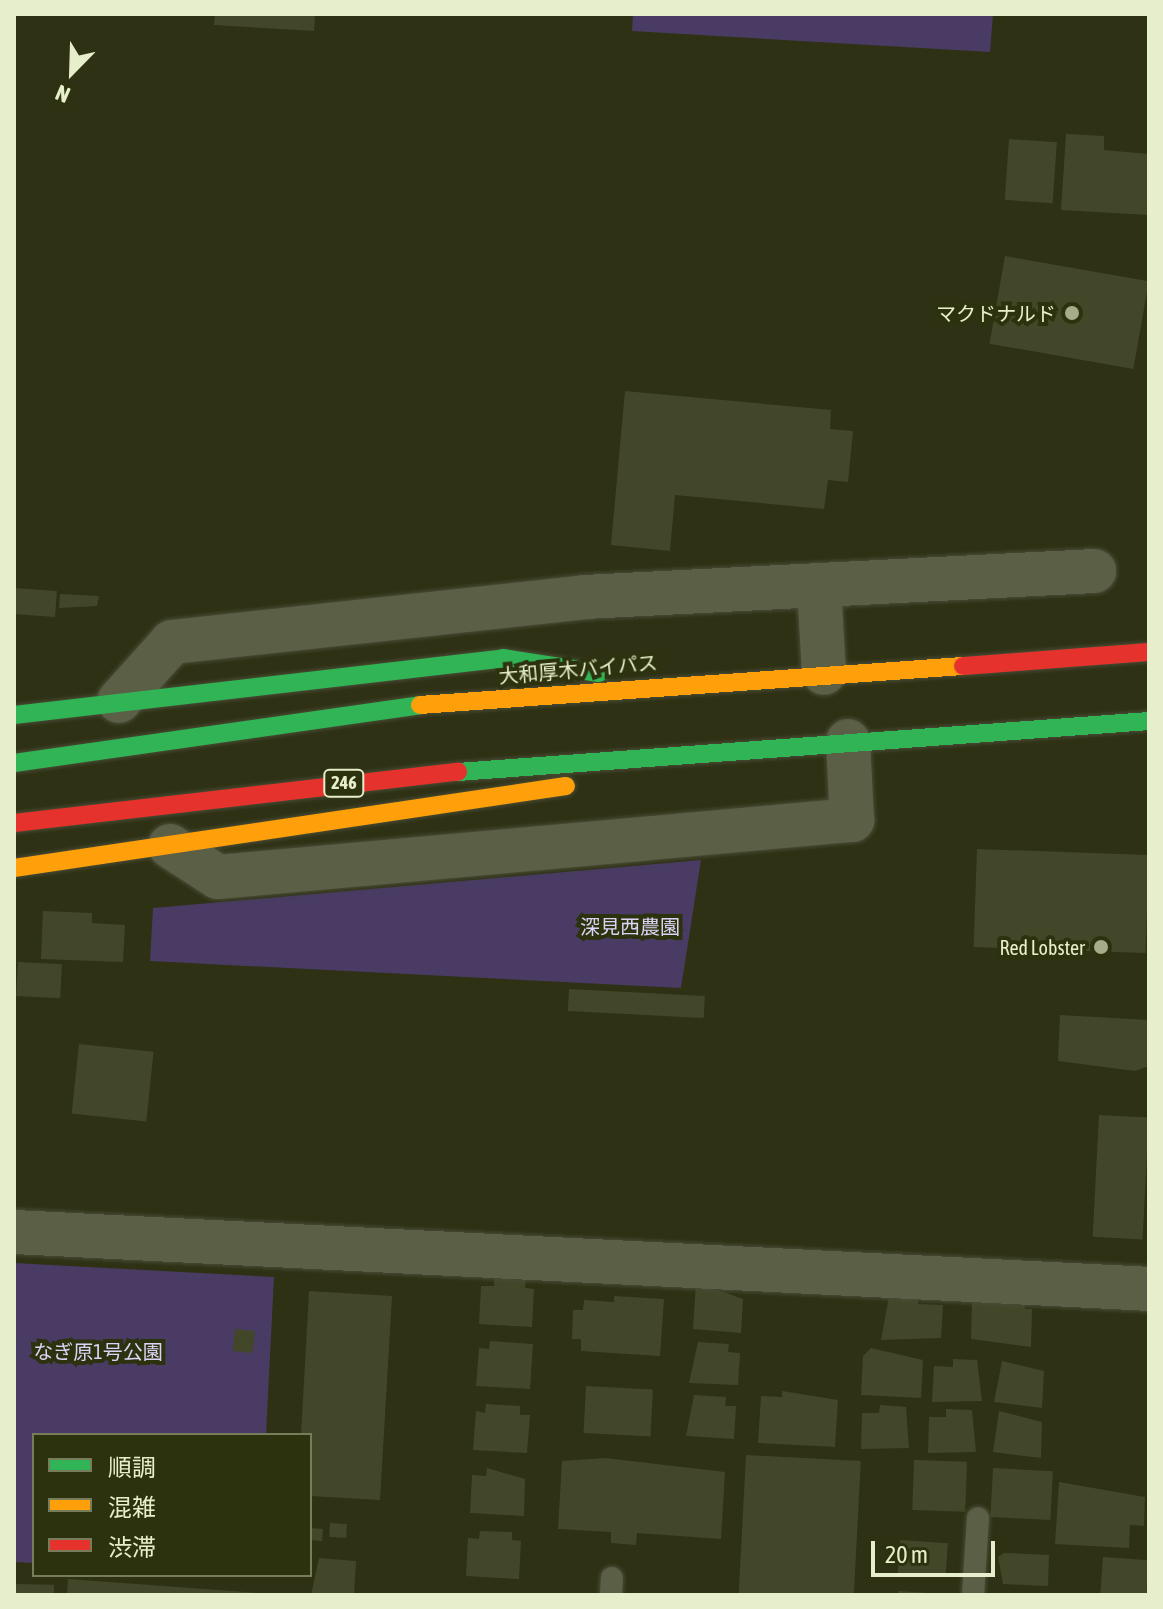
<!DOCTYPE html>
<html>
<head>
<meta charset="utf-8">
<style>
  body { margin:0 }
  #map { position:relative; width:1163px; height:1609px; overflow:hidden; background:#2e3114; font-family:"Asap Condensed","Noto Sans JP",sans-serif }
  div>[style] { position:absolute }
  .green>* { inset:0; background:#493b64 }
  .building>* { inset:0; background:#43472a; transform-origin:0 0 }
  .roads { filter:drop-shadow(0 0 2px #494c35) drop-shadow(0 0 2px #494c35) }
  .lane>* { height:22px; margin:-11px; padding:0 11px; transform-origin:11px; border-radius:11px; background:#5b5f46 }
  .street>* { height:44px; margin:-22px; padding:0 22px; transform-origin:22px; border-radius:22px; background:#5b5f46 }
  .fast>* { height:18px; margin:-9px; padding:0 9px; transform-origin:9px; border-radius:9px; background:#30b455 }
  .slow>* { height:18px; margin:-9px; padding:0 9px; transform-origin:9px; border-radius:9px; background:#ff9f0a }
  .jam>* { height:18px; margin:-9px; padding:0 9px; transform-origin:9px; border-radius:9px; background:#e5322d }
  .dots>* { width:22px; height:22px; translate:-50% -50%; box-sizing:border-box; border:4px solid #2d320e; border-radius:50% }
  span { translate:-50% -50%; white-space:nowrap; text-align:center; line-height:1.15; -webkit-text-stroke:8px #2d320e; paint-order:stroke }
  .shield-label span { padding:2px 6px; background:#2d320e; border:2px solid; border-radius:6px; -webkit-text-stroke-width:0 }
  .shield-label { font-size:18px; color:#e7eecb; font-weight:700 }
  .poi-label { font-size:20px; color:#e7eecb }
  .right { translate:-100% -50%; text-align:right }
  .street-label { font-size:20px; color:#e7eecb }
  .park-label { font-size:20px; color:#dbd3f6 }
  .frame { position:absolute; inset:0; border:16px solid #e7eecb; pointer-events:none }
  .legend { position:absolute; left:32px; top:1433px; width:280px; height:144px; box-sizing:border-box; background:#2d320e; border:2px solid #777d5a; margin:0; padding:10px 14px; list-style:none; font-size:24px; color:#e7eecb }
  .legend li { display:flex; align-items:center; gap:16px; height:40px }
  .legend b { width:40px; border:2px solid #777d5a }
  .north { position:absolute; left:32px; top:32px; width:80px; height:80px; -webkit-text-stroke:6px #2d320e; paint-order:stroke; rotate:203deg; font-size:22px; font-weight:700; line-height:32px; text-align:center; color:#e7eecb }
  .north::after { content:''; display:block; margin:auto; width:28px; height:36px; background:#e7eecb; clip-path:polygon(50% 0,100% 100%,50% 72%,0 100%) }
  .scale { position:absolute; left:871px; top:1541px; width:124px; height:36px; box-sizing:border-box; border:4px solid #e7eecb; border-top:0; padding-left:10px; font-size:24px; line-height:28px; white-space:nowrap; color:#e7eecb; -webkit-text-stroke:6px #2d320e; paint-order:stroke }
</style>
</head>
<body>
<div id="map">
  <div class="green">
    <i style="clip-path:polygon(633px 14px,993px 14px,990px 52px,632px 31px)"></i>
    <i style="clip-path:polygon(701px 860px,681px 988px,150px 961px,153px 908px)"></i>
    <i style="clip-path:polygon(14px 1263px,274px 1277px,266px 1435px,34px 1435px,34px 1563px,14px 1562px)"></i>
  </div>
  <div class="building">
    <i style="clip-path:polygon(215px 14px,315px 14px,314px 31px,214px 25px)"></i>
    <i style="clip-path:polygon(1066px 134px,1104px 136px,1104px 150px,1149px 154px,1149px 215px,1061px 210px)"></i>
    <i style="left:1009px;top:139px;width:48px;height:61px;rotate:4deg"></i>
    <i style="left:1005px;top:256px;width:146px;height:89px;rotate:10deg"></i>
    <i style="clip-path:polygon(625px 391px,831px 410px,830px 429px,853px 431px,848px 482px,828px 480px,824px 509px,675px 495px,670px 551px,611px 545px)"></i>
    <i style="left:14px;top:588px;width:43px;height:26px;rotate:4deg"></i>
    <i style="clip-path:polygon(60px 594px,99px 596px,97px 606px,59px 608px)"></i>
    <i style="left:977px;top:849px;width:172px;height:98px;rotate:2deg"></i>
    <i style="clip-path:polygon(43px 911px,92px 913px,92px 923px,125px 925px,123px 962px,41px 959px)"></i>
    <i style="left:18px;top:962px;width:44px;height:34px;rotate:3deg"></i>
    <i style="left:569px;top:989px;width:136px;height:22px;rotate:3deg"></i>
    <i style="clip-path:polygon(1060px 1015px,1149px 1020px,1149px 1066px,1135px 1071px,1058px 1061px)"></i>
    <i style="left:79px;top:1044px;width:75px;height:70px;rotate:6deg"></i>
    <i style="left:1099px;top:1115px;width:50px;height:122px;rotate:3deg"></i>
    <i style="clip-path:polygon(494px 1278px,526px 1280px,525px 1288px,534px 1289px,532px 1327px,479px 1324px,481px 1286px,494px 1286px)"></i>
    <i style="clip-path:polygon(696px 1282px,743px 1299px,741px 1333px,693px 1329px)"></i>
    <i style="clip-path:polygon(309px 1291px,392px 1296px,380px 1500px,310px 1496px,310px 1435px,301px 1435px)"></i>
    <i style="clip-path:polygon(890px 1291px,919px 1292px,918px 1304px,943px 1305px,941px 1338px,881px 1340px)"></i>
    <i style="clip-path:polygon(614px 1296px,664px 1299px,660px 1356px,581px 1351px,581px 1339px,572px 1339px,573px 1310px,583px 1310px,584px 1300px,614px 1302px)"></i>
    <i style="clip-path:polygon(972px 1296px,1025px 1300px,1025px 1309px,1032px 1309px,1031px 1347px,971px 1339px)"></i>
    <i style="left:235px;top:1329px;width:20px;height:22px;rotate:6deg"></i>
    <i style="clip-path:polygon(490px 1341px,533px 1344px,530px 1389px,476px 1386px,479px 1348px,489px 1349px)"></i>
    <i style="clip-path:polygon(698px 1342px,729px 1344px,728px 1352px,740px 1353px,738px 1385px,689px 1383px)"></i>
    <i style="clip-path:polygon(871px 1348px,923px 1360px,921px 1398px,861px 1395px,863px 1356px)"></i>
    <i style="clip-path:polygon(953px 1359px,977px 1360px,982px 1401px,932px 1402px,934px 1366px,953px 1367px)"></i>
    <i style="clip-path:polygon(1002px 1361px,1044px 1371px,1042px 1408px,994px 1402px)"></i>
    <i style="left:586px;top:1386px;width:67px;height:47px;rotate:3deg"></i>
    <i style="clip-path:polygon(782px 1391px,838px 1400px,835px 1447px,758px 1443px,761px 1396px,782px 1397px)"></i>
    <i style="clip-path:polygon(694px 1395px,726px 1397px,725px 1406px,736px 1406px,734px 1439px,686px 1436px)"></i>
    <i style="clip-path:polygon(486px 1404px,520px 1406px,520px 1415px,530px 1415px,527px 1453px,473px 1450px,476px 1411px,485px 1413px)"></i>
    <i style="clip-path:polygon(880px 1405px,906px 1407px,909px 1448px,861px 1449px,862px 1413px,879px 1413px)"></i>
    <i style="clip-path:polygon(946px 1409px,972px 1410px,976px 1452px,928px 1453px,929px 1417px,946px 1417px)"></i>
    <i style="clip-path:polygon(999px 1411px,1042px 1422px,1041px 1458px,993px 1452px)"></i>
    <i style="left:746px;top:1455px;width:115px;height:140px;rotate:3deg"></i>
    <i style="clip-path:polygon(605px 1458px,725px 1472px,721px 1539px,637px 1533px,636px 1545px,611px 1543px,611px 1532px,558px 1529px,562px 1461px)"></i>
    <i style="left:914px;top:1460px;width:53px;height:50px;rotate:2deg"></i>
    <i style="clip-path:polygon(487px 1468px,525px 1479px,524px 1516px,470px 1513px,472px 1475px,486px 1476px)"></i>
    <i style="left:993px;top:1468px;width:60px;height:49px;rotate:3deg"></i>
    <i style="clip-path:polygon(1059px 1482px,1145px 1497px,1144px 1526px,1130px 1525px,1129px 1548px,1055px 1544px)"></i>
    <i style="left:330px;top:1523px;width:17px;height:14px;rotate:3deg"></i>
    <i style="left:310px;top:1528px;width:13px;height:12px;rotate:4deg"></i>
    <i style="clip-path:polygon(480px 1531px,512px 1532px,512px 1540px,521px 1541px,519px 1579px,466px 1576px,468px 1538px,479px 1539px)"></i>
    <i style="left:900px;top:1540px;width:48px;height:33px;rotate:4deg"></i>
    <i style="clip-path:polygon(1004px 1553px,1049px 1555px,1048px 1586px,1003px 1584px,998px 1557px)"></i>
    <i style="left:1103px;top:1557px;width:46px;height:38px;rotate:4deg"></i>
    <i style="clip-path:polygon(319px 1558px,356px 1561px,354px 1595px,311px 1595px)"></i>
    <i style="clip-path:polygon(68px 1579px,260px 1593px,260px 1595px,67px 1595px)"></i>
    <i style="left:14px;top:1584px;width:40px;height:11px;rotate:1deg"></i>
    <i style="clip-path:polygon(898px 1591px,930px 1593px,930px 1595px,898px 1595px)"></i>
  </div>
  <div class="roads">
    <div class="lane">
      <i style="left:611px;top:1595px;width:17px;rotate:-87deg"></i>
      <i style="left:973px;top:1595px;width:77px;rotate:-86.3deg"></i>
    </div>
    <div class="street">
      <i style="left:819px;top:587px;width:86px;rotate:86.7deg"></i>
      <i style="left:119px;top:701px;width:79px;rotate:-48.1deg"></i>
      <i style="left:172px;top:642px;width:415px;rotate:-6.2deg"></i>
      <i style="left:585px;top:597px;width:510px;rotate:-2.92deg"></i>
      <i style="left:170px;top:846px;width:57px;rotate:32.9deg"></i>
      <i style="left:218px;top:877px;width:637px;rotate:-5.14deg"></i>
      <i style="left:852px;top:820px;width:79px;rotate:-92.9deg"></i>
      <i style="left:14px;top:1232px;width:1136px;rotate:2.87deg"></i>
    </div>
    <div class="fast">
      <i style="left:14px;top:715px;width:492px;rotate:-6.6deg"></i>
      <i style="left:503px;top:658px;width:97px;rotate:8.9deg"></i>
      <i style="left:14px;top:763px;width:410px;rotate:-8.1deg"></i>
      <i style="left:458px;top:772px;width:693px;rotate:-4.22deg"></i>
    </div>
    <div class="slow">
      <i style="left:420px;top:705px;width:544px;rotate:-4.11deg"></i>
      <i style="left:14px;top:868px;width:558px;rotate:-8.45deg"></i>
    </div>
    <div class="jam">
      <i style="left:963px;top:666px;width:187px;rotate:-4.3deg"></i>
      <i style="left:14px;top:823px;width:447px;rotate:-6.6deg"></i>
    </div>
  </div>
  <div class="dots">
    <i style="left:1072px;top:313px;background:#a6ac8b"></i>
    <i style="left:1101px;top:947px;background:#a6ac8b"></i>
  </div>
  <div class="shield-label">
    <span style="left:344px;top:783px">246</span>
  </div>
  <div class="poi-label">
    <span class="right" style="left:1056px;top:313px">マクドナルド</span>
    <span class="right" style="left:1085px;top:947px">Red Lobster</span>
  </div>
  <div class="street-label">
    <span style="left:578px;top:669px;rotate:-5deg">大和厚木バイパス</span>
  </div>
  <div class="park-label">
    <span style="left:630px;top:926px">深見西農園</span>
    <span style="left:98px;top:1351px">なぎ原1号公園</span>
  </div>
  <div class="frame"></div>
  <ul class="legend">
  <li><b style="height:10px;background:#30b455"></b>順調</li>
  <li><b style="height:10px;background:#ff9f0a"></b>混雑</li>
  <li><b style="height:10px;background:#e5322d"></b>渋滞</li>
  </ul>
  <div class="north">N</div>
  <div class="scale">20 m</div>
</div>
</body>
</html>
